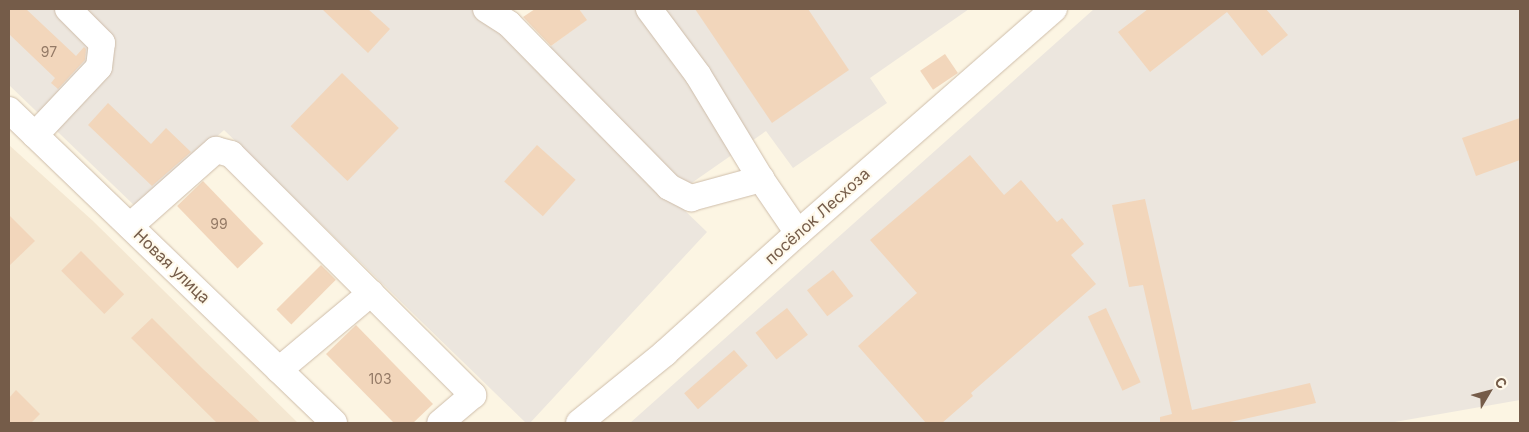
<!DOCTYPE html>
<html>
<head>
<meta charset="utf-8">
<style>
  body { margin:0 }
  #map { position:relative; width:1529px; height:432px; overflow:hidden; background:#fcf5e3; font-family:Inter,sans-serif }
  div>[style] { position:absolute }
  .residential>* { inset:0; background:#f4e7d1 }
  .industrial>* { inset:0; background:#ece6de }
  .building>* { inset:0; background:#f2d6bb; transform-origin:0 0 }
  .roads { filter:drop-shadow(0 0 1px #cebdaa) drop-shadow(0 0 1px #cebdaa) }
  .minor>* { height:26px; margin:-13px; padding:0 13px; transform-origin:13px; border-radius:13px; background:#fff }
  span { translate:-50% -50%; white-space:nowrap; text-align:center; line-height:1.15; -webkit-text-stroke:4px #fff9ea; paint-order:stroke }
  .number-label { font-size:14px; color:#947a66 }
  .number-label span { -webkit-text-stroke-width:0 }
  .street-label { font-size:16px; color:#755c49 }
  .frame { position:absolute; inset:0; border:10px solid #755c49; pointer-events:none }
  .north { position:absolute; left:1464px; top:367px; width:50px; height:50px; -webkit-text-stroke:4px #fff9ea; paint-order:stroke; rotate:53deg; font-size:14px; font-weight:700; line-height:20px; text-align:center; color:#755c49 }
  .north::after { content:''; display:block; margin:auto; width:18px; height:22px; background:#755c49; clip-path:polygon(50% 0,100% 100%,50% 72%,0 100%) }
</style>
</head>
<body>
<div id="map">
  <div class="residential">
    <i style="clip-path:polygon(9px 145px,93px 221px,298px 423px,9px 423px)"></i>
  </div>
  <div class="industrial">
    <i style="clip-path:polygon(9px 9px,476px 9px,707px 232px,530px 423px,526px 423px,224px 130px,138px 209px,9px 85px)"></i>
    <i style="clip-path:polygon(579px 9px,969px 9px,870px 78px,887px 103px,793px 168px,766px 131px,683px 189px,543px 52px,586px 20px)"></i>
    <i style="clip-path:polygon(1094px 9px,1220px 9px,1224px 13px,1230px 9px,1520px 9px,1520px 400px,1389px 423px,630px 423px)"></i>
  </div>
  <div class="building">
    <i style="clip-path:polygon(9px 9px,26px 9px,76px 56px,84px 47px,86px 49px,85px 60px,58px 89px,51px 83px,55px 78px,9px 34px)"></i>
    <i style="clip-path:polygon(322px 9px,368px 9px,390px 29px,368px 53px)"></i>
    <i style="clip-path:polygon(535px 9px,579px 9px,587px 20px,551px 46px,523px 17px)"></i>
    <i style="clip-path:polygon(695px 9px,808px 9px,849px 70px,772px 123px)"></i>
    <i style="clip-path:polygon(1148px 9px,1266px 9px,1288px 35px,1262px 56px,1227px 12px,1150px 72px,1118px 32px)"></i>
    <i style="left:945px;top:54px;width:23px;height:30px;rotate:56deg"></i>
    <i style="left:342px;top:73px;width:79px;height:74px;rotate:44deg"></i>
    <i style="clip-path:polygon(108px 103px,151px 144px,166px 128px,191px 152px,152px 186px,88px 125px)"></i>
    <i style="clip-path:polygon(1520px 118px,1520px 160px,1476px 176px,1462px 138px)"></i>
    <i style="left:537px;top:145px;width:52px;height:49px;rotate:42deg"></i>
    <i style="clip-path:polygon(970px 155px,1004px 195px,1021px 180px,1057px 222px,1062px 218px,1084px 244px,1071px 255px,1096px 284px,971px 393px,973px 396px,942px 423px,926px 423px,858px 346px,917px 293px,870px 240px)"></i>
    <i style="left:203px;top:181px;width:87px;height:36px;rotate:46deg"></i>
    <i style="clip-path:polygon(1145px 199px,1192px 410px,1310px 383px,1316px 403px,1226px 423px,1160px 423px,1160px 417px,1172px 414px,1143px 285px,1129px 287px,1112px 205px)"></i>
    <i style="clip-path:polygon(9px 215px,35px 241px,9px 266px)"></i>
    <i style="left:81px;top:251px;width:61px;height:28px;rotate:45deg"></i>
    <i style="left:321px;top:265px;width:21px;height:63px;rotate:45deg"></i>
    <i style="left:833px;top:270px;width:33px;height:33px;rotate:52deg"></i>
    <i style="left:787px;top:308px;width:34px;height:40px;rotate:52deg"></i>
    <i style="left:1106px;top:308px;width:82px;height:20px;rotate:65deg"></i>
    <i style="clip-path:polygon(152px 318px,203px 369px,261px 423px,217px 423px,131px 338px)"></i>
    <i style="clip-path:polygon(356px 325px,433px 404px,413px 423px,394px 423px,326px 354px)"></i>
    <i style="left:734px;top:350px;width:21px;height:66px;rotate:49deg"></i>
    <i style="clip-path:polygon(16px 390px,40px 414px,31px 423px,9px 423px,9px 398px)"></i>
  </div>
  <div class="roads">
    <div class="minor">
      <i style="left:486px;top:9px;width:27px;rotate:33deg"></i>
      <i style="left:509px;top:24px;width:228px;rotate:45.5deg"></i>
      <i style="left:669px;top:187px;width:25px;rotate:27deg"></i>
      <i style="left:691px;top:198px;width:73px;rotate:-15.2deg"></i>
      <i style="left:761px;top:179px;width:65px;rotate:55.6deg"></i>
      <i style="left:649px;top:9px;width:82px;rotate:53.4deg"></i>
      <i style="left:698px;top:75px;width:122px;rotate:58.8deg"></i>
      <i style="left:9px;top:110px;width:451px;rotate:43.9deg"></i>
      <i style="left:35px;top:135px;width:93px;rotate:-46.7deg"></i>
      <i style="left:99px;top:67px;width:24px;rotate:-83deg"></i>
      <i style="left:102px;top:43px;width:48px;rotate:-135deg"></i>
      <i style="left:130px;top:226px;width:115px;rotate:-41.5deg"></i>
      <i style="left:216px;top:150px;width:16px;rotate:15deg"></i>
      <i style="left:231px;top:154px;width:342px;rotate:44.9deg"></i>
      <i style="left:473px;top:395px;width:43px;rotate:139.7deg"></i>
      <i style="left:279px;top:370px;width:120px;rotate:-39.9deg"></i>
      <i style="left:579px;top:423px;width:111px;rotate:-39.1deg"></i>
      <i style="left:665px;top:353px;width:179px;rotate:-42.1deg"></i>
      <i style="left:798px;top:233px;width:340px;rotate:-41.2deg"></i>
    </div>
  </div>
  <div class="number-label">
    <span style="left:49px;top:52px">97</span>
    <span style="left:219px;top:224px">99</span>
    <span style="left:380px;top:379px">103</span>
  </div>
  <div class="street-label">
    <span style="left:817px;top:216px;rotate:-42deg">посёлок Лесхоза</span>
    <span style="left:172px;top:266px;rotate:44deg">Новая улица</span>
  </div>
  <div class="frame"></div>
  <div class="north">С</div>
</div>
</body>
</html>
